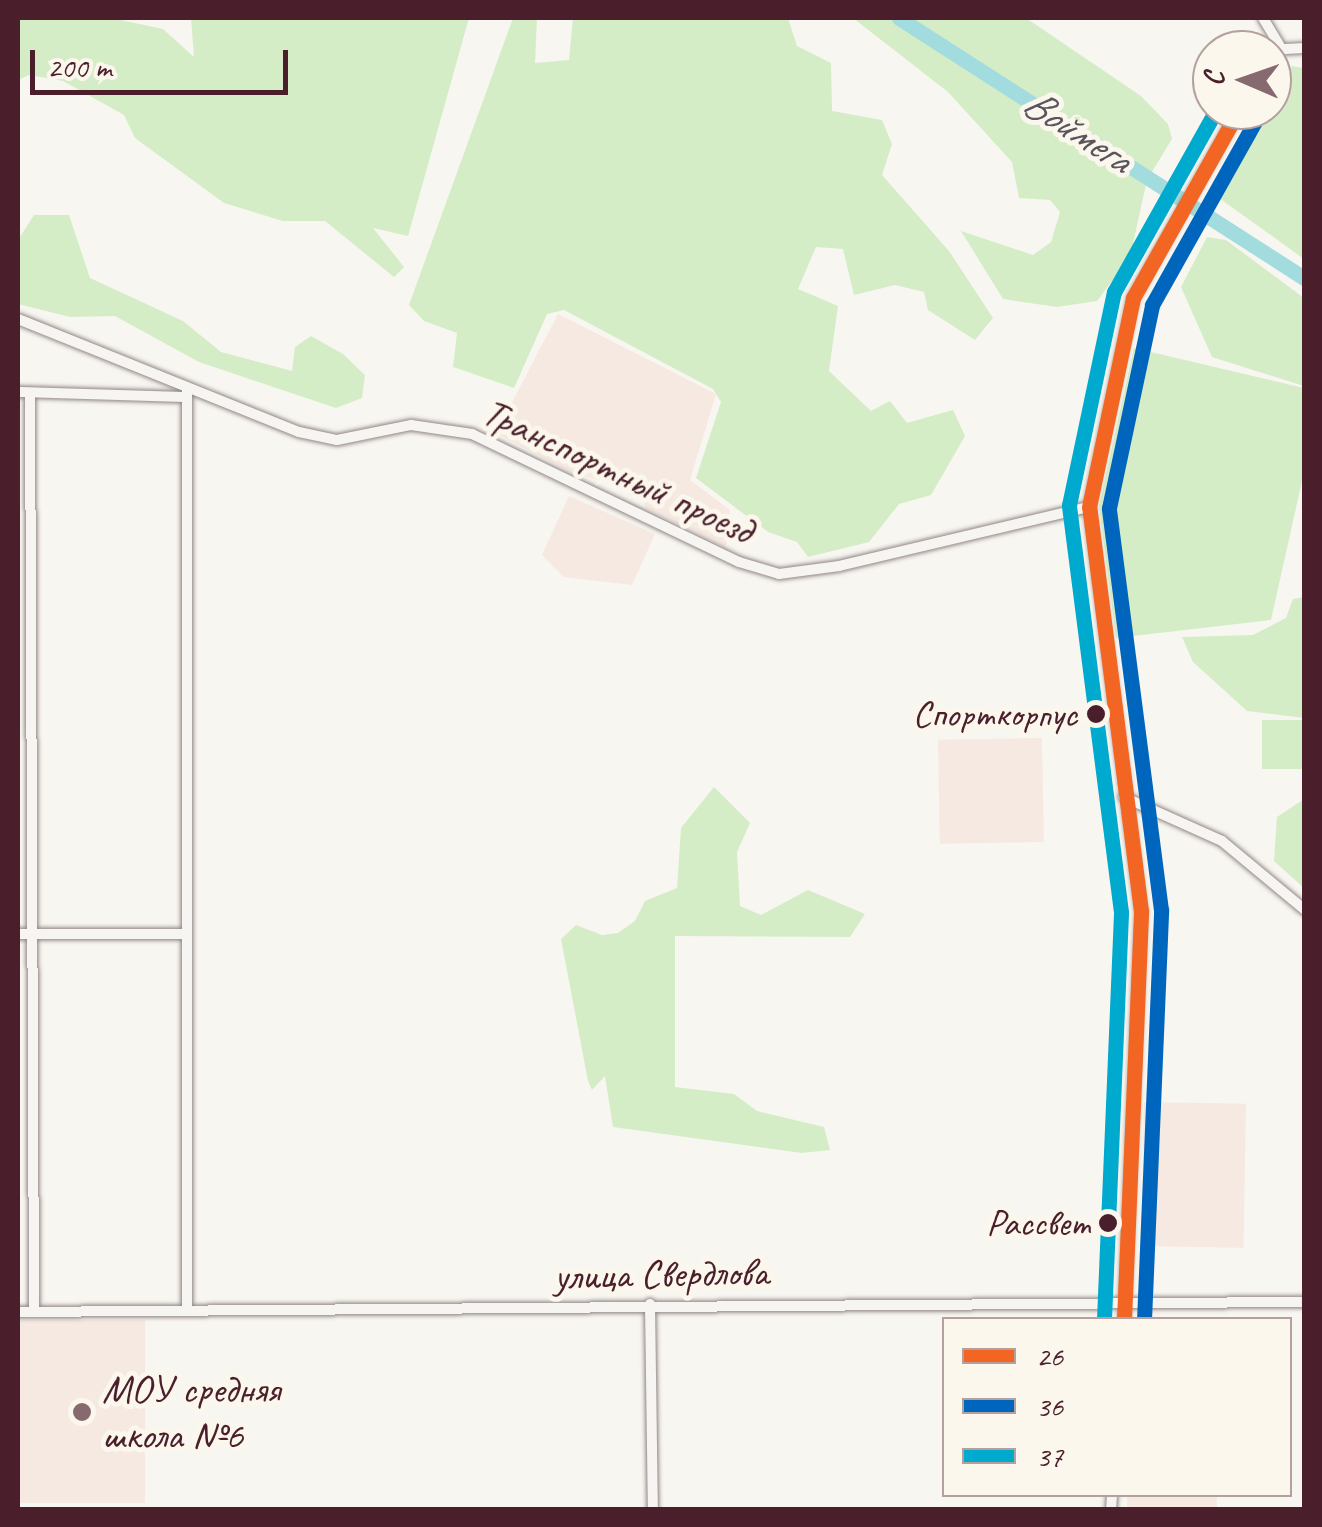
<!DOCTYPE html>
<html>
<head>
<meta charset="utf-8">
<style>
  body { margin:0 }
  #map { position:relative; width:1322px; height:1527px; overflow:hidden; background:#f8f6f0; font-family:Caveat,sans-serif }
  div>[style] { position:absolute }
  .built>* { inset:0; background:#f5e9e1; transform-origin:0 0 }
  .green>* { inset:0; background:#d4edc7; transform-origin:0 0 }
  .river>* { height:15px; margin:-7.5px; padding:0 7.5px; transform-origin:7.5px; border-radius:7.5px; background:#a3dcde }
  .roads { filter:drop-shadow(0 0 2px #918787) drop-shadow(0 0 2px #918787) }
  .minor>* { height:10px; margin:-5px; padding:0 5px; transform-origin:5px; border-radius:5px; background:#f6f5f1 }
  .bus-1>* { height:15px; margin:-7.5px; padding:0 7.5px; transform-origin:7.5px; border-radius:7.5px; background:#f26522 }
  .bus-2>* { height:15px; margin:-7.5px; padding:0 7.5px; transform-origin:7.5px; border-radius:7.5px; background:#0065bd }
  .bus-3>* { height:15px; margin:-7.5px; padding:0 7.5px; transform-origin:7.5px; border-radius:7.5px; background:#00a9ce }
  .dots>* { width:28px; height:28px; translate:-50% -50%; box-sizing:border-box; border:5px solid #fbf7ec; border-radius:50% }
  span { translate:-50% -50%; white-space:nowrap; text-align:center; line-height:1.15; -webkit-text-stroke:10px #fbf7ec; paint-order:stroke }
  .bus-label { font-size:38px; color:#4a1f2b }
  .right { translate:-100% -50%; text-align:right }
  .street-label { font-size:40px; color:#4a1f2b }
  .poi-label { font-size:40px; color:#4a1f2b }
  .left { translate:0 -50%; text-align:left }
  .water-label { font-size:42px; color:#5a545e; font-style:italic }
  .frame { position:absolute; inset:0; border:20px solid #4a1f2b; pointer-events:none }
  .legend { position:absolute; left:942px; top:1317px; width:350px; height:180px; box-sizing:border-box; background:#fbf7ec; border:2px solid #b4a19f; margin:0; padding:12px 18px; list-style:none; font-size:30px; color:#4a1f2b }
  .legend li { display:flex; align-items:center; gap:20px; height:50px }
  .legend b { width:50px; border:2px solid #b4a19f }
  .north { position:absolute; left:1192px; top:30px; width:100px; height:100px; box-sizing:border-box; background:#fbf7ec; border:2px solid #b4a19f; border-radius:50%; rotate:272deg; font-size:28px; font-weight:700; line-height:40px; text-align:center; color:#4a1f2b }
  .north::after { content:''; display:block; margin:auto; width:35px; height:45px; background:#876a70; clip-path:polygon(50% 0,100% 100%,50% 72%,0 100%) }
  .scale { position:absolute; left:30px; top:50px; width:258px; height:45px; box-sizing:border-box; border:5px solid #4a1f2b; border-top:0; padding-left:12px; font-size:30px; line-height:35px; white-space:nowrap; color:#4a1f2b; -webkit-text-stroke:8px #fbf7ec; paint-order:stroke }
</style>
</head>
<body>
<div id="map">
  <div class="built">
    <i style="clip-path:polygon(558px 314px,716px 394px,690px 480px,730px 510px,726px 548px,645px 508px,643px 494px,568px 471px,496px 433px)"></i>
    <i style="clip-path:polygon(569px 496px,655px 534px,632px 585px,564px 577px,542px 555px)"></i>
    <i style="left:1042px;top:738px;width:104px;height:104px;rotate:89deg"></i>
    <i style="left:1144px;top:1102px;width:102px;height:144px;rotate:1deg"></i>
    <i style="left:145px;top:1320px;width:183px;height:127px;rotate:90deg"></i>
    <i style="left:1127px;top:1495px;width:90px;height:14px"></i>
  </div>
  <div class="green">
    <i style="clip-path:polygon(18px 18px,111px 18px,163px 29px,194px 57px,191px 18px,469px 18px,408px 236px,373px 228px,404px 267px,394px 277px,325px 221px,283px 221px,224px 203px,135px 138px,124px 115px,63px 81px,29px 75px,18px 80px)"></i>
    <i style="clip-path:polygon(513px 18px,537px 18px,535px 63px,569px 60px,573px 18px,788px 18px,797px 46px,831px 63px,832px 111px,882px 120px,892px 144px,882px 175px,949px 251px,993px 318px,975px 340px,928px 310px,924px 292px,895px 285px,854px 295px,843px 249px,816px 247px,798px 289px,838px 306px,829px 371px,871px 411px,890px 401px,907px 423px,953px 410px,965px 436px,931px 495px,899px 504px,869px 542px,808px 557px,797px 542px,768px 532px,696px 478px,721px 402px,713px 389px,564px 310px,547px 314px,514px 388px,453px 367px,457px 333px,424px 321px,409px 305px)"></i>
    <i style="clip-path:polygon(853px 18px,1026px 18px,1141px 96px,1168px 124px,1172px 139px,1147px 180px,1130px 257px,1097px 301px,1057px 307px,1003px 299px,961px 231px,1033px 255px,1051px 242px,1060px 212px,1050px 200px,1019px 198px,1012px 162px,948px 92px)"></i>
    <i style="clip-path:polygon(1292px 66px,1304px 68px,1304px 259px,1219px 198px,1228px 163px,1263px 110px,1272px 110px,1272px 96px)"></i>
    <i style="clip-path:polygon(34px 215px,69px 215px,90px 278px,183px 321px,221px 352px,292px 371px,295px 347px,311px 336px,343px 354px,365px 375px,362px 398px,336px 408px,199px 362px,115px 316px,70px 317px,18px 304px,18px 240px)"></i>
    <i style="clip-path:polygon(1207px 237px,1226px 240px,1304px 298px,1304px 386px,1212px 357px,1181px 287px)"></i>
    <i style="clip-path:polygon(1134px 348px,1304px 388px,1304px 472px,1271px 620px,1116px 638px,1099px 506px)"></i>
    <i style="clip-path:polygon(1304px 597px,1304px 718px,1247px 711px,1193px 662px,1182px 637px,1253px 635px,1286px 618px,1293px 599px)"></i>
    <i style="left:1304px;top:720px;width:49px;height:42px;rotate:90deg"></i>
    <i style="clip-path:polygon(714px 787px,750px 823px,737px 852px,740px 906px,761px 915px,808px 890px,865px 914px,850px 937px,675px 936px,675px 1087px,734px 1094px,757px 1111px,824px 1127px,830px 1150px,802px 1153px,613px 1127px,605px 1076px,592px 1090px,588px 1081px,561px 939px,576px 925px,602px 935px,618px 933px,635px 921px,645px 901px,677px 888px,681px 828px)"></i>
    <i style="clip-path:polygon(1304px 799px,1304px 888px,1274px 861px,1277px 817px)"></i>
  </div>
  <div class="river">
    <i style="left:899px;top:18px;width:481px;rotate:32.7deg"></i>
  </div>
  <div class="roads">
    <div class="minor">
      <i style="left:1263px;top:18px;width:33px;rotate:59deg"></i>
      <i style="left:1268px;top:50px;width:36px;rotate:-3deg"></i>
      <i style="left:18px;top:319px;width:303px;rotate:21.9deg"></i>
      <i style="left:299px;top:432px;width:39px;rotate:12deg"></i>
      <i style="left:337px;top:440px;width:76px;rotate:-11.5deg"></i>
      <i style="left:411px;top:425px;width:62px;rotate:8.4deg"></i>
      <i style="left:472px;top:434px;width:296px;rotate:25.6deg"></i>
      <i style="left:739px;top:562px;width:42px;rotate:16.7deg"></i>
      <i style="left:779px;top:574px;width:61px;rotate:-7.6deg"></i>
      <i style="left:839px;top:566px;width:257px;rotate:-13.3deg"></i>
      <i style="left:187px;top:388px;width:922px;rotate:90deg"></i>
      <i style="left:18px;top:392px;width:169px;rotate:1.7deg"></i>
      <i style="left:30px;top:393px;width:919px;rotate:89.75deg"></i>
      <i style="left:1124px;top:797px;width:107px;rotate:24.2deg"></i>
      <i style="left:1222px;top:841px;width:107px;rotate:39.7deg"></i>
      <i style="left:18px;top:934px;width:169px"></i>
      <i style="left:650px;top:1304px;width:206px;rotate:89.2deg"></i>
      <i style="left:18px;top:1312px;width:1286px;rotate:-0.45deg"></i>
      <i style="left:1124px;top:1320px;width:409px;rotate:-87.6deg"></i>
      <i style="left:1141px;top:911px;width:407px;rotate:-97.3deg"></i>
      <i style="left:1089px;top:507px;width:214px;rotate:-78.1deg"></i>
      <i style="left:1133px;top:298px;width:216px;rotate:-60.6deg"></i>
      <i style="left:1111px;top:1510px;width:16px;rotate:-86deg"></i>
    </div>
  </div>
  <div class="bus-1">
    <i style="left:1124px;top:1320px;width:409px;rotate:-87.6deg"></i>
    <i style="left:1141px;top:911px;width:407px;rotate:-97.3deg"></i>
    <i style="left:1089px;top:507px;width:214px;rotate:-78.1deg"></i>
    <i style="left:1133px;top:298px;width:216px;rotate:-60.6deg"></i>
  </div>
  <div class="bus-2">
    <i style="left:1144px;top:1320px;width:410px;rotate:-87.6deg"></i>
    <i style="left:1161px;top:910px;width:405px;rotate:-97.4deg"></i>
    <i style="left:1109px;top:508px;width:208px;rotate:-78deg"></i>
    <i style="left:1152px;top:305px;width:212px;rotate:-60.7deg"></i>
  </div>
  <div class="bus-3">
    <i style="left:1104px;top:1319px;width:407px;rotate:-87.6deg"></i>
    <i style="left:1121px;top:912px;width:410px;rotate:-97.3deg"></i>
    <i style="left:1069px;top:505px;width:218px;rotate:-78.1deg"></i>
    <i style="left:1114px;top:292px;width:209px;rotate:-60.7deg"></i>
  </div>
  <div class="dots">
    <i style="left:1096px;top:714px;background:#4a1f2b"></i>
    <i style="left:1108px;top:1223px;background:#4a1f2b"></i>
    <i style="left:82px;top:1412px;background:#876a70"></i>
  </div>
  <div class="bus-label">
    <span class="right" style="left:1077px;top:714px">Спорткорпус</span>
    <span class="right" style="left:1089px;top:1223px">Рассвет</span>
  </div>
  <div class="street-label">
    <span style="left:618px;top:471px;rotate:25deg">Транспортный проезд</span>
    <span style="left:661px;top:1274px;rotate:-1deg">улица Свердлова</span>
  </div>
  <div class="poi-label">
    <span class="left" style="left:102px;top:1412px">МОУ средняя<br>школа №6</span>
  </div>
  <div class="water-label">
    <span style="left:1077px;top:131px;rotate:33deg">Воймега</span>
  </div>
  <div class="frame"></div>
  <ul class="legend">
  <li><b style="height:12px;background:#f26522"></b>26</li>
  <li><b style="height:12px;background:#0065bd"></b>36</li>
  <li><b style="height:12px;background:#00a9ce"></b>37</li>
  </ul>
  <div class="north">С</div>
  <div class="scale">200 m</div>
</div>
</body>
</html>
